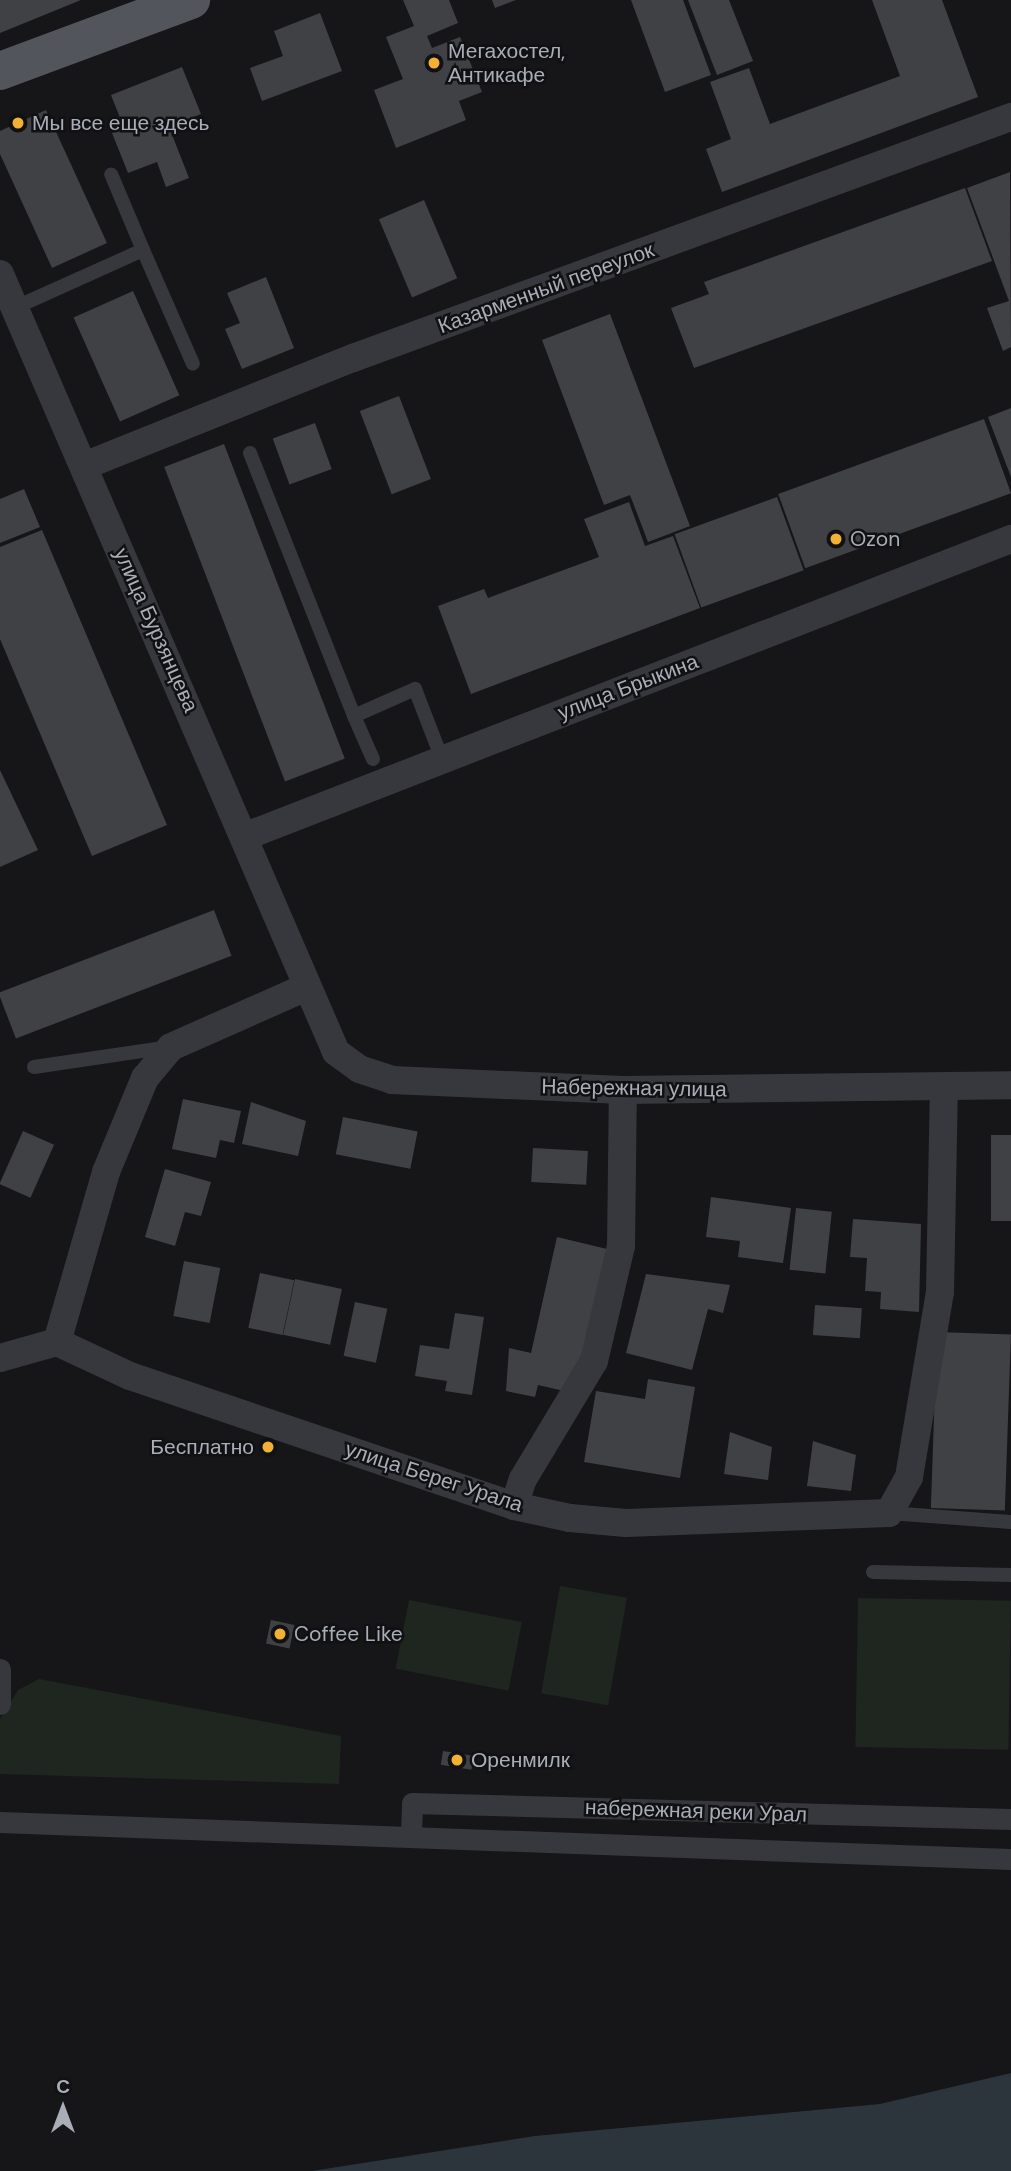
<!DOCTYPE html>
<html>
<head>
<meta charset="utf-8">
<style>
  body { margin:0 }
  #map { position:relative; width:1011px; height:2171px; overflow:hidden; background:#161618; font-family:"DM Sans",sans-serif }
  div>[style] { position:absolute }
  .green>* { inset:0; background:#1e261f; transform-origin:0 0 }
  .water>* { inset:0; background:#2c353c }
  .building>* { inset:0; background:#404145; transform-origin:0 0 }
  .service>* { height:14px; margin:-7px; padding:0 7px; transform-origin:7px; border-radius:7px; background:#37383d }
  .pedestrian>* { height:21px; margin:-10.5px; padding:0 10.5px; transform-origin:10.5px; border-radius:10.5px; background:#37383d }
  .minor>* { height:28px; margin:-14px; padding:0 14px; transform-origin:14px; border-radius:14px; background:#37383d }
  .primary>* { height:38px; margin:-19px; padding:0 19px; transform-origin:19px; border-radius:19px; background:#53555c }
  .dots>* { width:19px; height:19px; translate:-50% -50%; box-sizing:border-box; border:4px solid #111113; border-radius:50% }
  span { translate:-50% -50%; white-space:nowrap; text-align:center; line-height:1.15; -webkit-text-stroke:5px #111113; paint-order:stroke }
  .poi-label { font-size:21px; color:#a8adb8 }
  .left { translate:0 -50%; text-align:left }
  .right { translate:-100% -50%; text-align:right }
  .street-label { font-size:21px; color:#a8adb8 }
  .north { position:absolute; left:28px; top:2073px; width:70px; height:70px; -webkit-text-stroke:5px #111113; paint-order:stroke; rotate:0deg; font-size:19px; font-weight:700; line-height:28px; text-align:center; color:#a8adb8 }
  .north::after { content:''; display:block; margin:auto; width:24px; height:32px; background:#a8adb8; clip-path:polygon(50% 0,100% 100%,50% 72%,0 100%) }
</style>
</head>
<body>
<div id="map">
  <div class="green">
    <i style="left:560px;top:1586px;width:68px;height:109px;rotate:10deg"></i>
    <i style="left:858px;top:1598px;width:153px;height:149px;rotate:1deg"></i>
    <i style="left:409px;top:1600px;width:115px;height:70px;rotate:11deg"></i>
    <i style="clip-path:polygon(39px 1679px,341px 1736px,339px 1784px,0 1774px,0 1719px,18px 1690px)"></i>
  </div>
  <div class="water">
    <i style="clip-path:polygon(1011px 2073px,1011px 2171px,312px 2171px,535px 2136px,880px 2104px)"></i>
  </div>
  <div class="building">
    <i style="clip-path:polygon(0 0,81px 0,0 33px)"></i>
    <i style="clip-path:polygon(403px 0,449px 0,458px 23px,427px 36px,432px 48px,460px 37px,482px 92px,459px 101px,466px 120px,396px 148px,374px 90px,403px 79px,386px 37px,414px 26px)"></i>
    <i style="clip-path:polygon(492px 0,516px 0,495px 8px)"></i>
    <i style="clip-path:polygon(631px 0,683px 0,711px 75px,665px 92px)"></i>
    <i style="clip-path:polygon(688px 0,729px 0,753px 61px,717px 75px)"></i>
    <i style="clip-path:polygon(872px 0,942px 0,978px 97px,722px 192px,706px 149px,731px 139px,710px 82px,749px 68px,770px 124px,900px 76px)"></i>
    <i style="clip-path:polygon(320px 13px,342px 71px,262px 101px,250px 68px,283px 56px,274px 31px)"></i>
    <i style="clip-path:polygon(182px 67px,201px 114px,169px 127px,189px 178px,166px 187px,157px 162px,128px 173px,112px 133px,124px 128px,111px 95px)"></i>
    <i style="clip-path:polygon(46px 110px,107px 243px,52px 268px,0 154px,0 131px)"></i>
    <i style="clip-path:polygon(1010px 172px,1011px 347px,1003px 351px,987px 308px,1009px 301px,967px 188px)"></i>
    <i style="clip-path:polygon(965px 188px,992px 261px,694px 368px,671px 308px,709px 294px,704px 282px)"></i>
    <i style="left:424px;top:200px;width:85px;height:49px;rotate:67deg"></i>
    <i style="clip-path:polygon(266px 277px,294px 348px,242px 369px,225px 329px,240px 323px,227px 293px)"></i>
    <i style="left:133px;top:291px;width:114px;height:65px;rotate:66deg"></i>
    <i style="clip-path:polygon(610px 314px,690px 526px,648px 542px,630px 495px,604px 505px,542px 340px)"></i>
    <i style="left:399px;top:396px;width:89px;height:42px;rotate:69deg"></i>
    <i style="clip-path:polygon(1011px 408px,1011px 477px,988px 417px)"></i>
    <i style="left:984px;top:419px;width:79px;height:219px;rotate:70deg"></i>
    <i style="left:315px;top:423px;width:49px;height:45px;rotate:70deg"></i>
    <i style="left:224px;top:444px;width:337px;height:64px;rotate:69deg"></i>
    <i style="clip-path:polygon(24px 489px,40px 527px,0 543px,0 499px)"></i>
    <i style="left:777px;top:497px;width:78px;height:109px;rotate:70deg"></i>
    <i style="clip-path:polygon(629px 502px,645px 546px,673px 536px,700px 608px,471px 694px,438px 606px,484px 589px,488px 598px,599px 557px,584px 519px)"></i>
    <i style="clip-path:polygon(42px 530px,167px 825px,92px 856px,0 639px,0 547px)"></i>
    <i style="clip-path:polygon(0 770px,38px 850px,0 867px)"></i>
    <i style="left:214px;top:910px;width:49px;height:231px;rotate:69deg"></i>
    <i style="clip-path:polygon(183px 1099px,241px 1111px,234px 1143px,220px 1140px,216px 1158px,172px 1149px)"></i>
    <i style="clip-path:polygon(251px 1102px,306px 1121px,298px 1156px,242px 1144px)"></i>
    <i style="left:343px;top:1117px;width:76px;height:38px;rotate:11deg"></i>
    <i style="left:23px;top:1131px;width:34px;height:58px;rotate:24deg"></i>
    <i style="left:991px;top:1135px;width:20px;height:86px"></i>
    <i style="left:533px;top:1148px;width:55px;height:34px;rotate:3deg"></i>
    <i style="clip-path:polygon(165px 1169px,211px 1182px,201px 1216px,185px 1212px,175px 1246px,145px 1237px)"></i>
    <i style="clip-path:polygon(711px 1197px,791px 1208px,783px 1263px,738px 1257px,740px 1241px,706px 1237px)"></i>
    <i style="left:796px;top:1208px;width:36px;height:62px;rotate:6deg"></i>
    <i style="clip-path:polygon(853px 1219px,921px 1224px,919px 1312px,880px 1309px,881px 1292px,865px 1291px,867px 1258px,850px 1257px)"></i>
    <i style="clip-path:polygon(557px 1237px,607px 1249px,573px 1393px,538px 1385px,535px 1397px,506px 1391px,509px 1348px,531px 1353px)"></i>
    <i style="left:184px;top:1261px;width:37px;height:56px;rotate:11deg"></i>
    <i style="left:260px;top:1273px;width:35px;height:56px;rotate:12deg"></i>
    <i style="clip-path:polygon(646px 1274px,730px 1285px,723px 1313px,708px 1309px,692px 1370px,626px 1353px)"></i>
    <i style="left:295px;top:1279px;width:48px;height:57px;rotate:12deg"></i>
    <i style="left:355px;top:1302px;width:33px;height:55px;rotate:12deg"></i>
    <i style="left:815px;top:1305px;width:47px;height:30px;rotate:4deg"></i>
    <i style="clip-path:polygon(455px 1313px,484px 1317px,472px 1395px,445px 1391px,447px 1381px,415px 1376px,420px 1345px,449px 1349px)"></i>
    <i style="left:937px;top:1332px;width:74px;height:176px;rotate:2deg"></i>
    <i style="clip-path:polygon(648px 1379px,695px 1387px,680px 1478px,584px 1462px,596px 1391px,645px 1399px)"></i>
    <i style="clip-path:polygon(730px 1432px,772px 1447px,768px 1480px,724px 1474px)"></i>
    <i style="clip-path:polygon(813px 1441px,856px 1455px,851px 1491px,807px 1486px)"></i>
    <i style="left:271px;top:1620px;width:24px;height:24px;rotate:12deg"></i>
    <i style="left:443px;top:1751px;width:31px;height:14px;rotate:9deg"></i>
  </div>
  <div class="service">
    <i style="left:143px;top:250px;width:124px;rotate:66.3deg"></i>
    <i style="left:14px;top:308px;width:141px;rotate:-24.2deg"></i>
    <i style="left:143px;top:250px;width:82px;rotate:-112.8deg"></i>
    <i style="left:250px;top:453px;width:283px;rotate:68.4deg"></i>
    <i style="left:354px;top:716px;width:67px;rotate:-23.9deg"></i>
    <i style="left:415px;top:689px;width:75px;rotate:68.9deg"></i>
    <i style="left:354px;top:716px;width:47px;rotate:66.2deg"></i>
    <i style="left:34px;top:1067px;width:136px;rotate:-8.4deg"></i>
    <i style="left:889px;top:1513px;width:122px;rotate:4.2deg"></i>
    <i style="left:873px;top:1572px;width:138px;rotate:1.2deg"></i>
  </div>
  <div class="pedestrian">
    <i style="left:0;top:1669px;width:35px;rotate:90deg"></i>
    <i style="left:0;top:1822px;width:1012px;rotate:2.1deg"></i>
    <i style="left:411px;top:1834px;width:31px;rotate:-88deg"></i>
    <i style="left:412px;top:1803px;width:599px;rotate:1.53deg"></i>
  </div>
  <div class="minor">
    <i style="left:0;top:274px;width:847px;rotate:66.64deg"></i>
    <i style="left:336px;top:1052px;width:29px;rotate:36deg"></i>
    <i style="left:359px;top:1069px;width:35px;rotate:18deg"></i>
    <i style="left:392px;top:1080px;width:231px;rotate:2.5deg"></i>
    <i style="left:623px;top:1090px;width:388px;rotate:-0.7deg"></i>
    <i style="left:84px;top:466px;width:290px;rotate:-21.9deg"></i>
    <i style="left:353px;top:358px;width:701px;rotate:-20.12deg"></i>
    <i style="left:246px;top:836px;width:821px;rotate:-21.22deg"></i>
    <i style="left:57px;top:1342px;width:177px;rotate:-73.9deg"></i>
    <i style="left:106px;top:1172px;width:102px;rotate:-67.5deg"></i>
    <i style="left:145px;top:1078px;width:40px;rotate:-50deg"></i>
    <i style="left:171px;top:1047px;width:145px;rotate:-23.9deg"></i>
    <i style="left:0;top:1358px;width:59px;rotate:-15.7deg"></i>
    <i style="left:57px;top:1342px;width:81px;rotate:25deg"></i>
    <i style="left:130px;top:1376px;width:405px;rotate:18.7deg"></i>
    <i style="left:514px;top:1506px;width:57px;rotate:12.1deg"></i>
    <i style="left:570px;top:1518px;width:56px;rotate:5.1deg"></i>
    <i style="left:626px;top:1523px;width:263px;rotate:-2.2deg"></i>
    <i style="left:889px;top:1513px;width:41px;rotate:-60.9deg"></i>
    <i style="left:909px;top:1477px;width:188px;rotate:-80.5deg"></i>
    <i style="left:940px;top:1292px;width:205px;rotate:-88.9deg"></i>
    <i style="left:514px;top:1506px;width:28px;rotate:-72deg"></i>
    <i style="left:523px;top:1479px;width:138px;rotate:-59deg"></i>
    <i style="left:594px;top:1361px;width:118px;rotate:-76.8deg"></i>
    <i style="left:621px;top:1246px;width:156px;rotate:-89.3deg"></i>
  </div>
  <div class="primary">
    <i style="left:0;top:71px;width:204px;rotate:-20.4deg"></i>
  </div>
  <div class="dots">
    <i style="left:434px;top:63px;background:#f2b134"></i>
    <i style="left:18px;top:123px;background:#f2b134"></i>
    <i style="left:836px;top:539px;background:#f2b134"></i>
    <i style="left:268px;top:1447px;background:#f2b134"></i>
    <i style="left:280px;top:1634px;background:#f2b134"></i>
    <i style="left:457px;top:1760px;background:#f2b134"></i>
  </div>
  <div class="poi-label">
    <span class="left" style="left:448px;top:63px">Мегахостел,<br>Антикафе</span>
    <span class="left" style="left:32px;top:123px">Мы все еще здесь</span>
    <span class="left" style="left:850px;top:539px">Ozon</span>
    <span class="right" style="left:254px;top:1447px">Бесплатно</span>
    <span class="left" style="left:294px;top:1634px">Coffee Like</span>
    <span class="left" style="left:471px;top:1760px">Оренмилк</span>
  </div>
  <div class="street-label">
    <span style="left:546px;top:288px;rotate:-20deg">Казарменный переулок</span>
    <span style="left:156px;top:630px;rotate:66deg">улица Бурзянцева</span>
    <span style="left:628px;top:687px;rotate:-21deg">улица Брыкина</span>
    <span style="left:634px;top:1088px;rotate:1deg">Набережная улица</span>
    <span style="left:434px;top:1477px;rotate:18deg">улица Берег Урала</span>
    <span style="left:696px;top:1811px;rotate:2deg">набережная реки Урал</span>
  </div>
  <div class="north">С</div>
</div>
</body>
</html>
